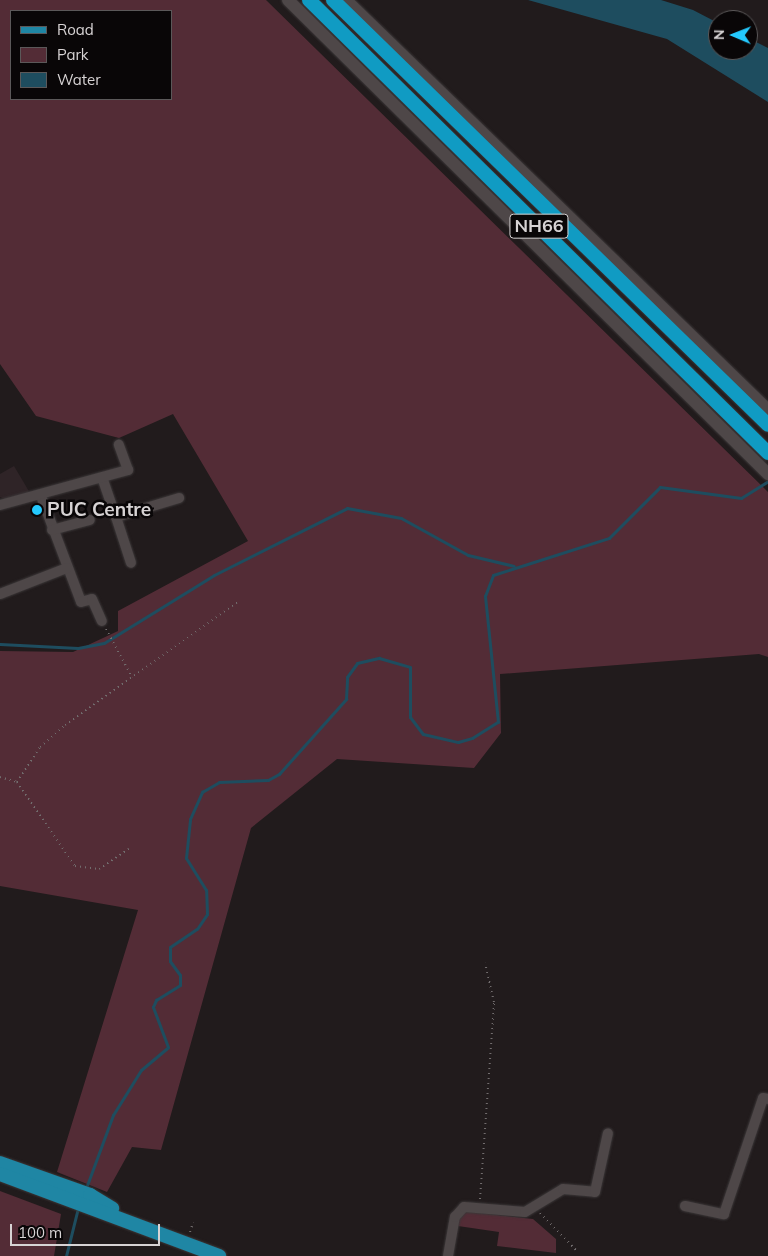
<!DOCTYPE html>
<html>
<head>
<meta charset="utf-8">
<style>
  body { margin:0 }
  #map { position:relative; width:768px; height:1256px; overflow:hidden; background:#211b1c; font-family:Mulish,sans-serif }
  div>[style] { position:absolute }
  .built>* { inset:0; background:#2f2427 }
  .green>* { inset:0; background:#532c36 }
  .water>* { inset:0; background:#1e4d5f }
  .stream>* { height:3px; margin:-1.5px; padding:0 1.5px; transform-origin:1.5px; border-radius:1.5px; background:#1e4d5f }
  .path>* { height:2px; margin-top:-1px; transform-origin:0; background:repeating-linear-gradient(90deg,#726d6e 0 1px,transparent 0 5px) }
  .roads { filter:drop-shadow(0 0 1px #3b3738) drop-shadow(0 0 1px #3b3738) }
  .minor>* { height:10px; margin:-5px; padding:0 5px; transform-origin:5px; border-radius:5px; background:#4e4748 }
  .tertiary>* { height:12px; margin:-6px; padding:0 6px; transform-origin:6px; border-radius:6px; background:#4e4748 }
  .primary>* { height:14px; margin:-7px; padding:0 7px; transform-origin:7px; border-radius:7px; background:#1f86a4 }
  .trunk>* { height:14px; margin:-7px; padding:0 7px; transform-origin:7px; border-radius:7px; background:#109bc3 }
  .dots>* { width:14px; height:14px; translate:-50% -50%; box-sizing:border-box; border:2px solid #090607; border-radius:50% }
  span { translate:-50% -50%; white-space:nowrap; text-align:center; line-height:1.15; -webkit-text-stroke:5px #090607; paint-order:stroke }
  .shield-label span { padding:1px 4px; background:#090607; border:1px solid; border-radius:4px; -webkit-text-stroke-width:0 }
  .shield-label { font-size:18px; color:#d7d3d4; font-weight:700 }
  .poi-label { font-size:19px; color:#d7d3d4; font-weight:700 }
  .left { translate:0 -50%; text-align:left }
  .legend { position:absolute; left:10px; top:10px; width:162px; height:90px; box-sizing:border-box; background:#090607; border:1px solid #5b5859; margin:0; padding:6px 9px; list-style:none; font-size:15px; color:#d7d3d4 }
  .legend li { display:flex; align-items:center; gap:10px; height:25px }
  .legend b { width:25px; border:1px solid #5b5859 }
  .north { position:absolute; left:708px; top:10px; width:50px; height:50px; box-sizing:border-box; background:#090607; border:1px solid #5b5859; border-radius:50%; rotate:271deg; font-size:14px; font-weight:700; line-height:20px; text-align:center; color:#d7d3d4 }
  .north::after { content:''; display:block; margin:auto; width:18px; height:22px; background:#24c9fe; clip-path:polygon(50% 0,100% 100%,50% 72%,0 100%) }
  .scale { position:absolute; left:10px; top:1224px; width:150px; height:22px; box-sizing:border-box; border:2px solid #d7d3d4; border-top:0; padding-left:6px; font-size:15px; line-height:18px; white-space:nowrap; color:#d7d3d4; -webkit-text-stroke:4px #090607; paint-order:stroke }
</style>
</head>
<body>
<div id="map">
  <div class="built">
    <i style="clip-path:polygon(14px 466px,30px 493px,7px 500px,0 497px,0 474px)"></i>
  </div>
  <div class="green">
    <i style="clip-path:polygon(evenodd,0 0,266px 0,768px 492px,768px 657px,759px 654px,500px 674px,501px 733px,474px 768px,337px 759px,251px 828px,161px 1150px,132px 1147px,107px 1192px,57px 1172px,138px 910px,0 886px,0 651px,73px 652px,118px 631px,118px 611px,248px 541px,173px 414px,119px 438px,36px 416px,0 364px,0 0,171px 11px,171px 99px,11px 99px,11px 11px,171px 11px)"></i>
    <i style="clip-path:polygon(0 1191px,61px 1214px,54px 1256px,0 1256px)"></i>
    <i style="clip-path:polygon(461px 1211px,533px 1219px,556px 1239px,556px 1253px,497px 1246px,499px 1232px,458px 1226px)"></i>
  </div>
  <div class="water">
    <i style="clip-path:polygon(528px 0,661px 0,693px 10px,718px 23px,718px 50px,748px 50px,748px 38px,768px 48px,768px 102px,667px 39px)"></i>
  </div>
  <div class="stream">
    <i style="left:0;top:644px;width:78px;rotate:2.9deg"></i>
    <i style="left:78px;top:648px;width:26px;rotate:-11deg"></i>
    <i style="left:104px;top:643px;width:129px;rotate:-31.7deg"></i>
    <i style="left:214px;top:575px;width:149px;rotate:-26.7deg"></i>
    <i style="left:347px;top:508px;width:55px;rotate:10.5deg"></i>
    <i style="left:401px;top:518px;width:77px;rotate:28.9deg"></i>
    <i style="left:468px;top:555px;width:47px;rotate:13.4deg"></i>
    <i style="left:86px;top:1188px;width:78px;rotate:-69.7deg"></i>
    <i style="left:113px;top:1115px;width:53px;rotate:-58.1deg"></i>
    <i style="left:141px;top:1070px;width:35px;rotate:-40deg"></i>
    <i style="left:168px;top:1047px;width:43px;rotate:-110.6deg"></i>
    <i style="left:153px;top:1007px;width:8px;rotate:-67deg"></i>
    <i style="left:156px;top:1000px;width:28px;rotate:-32deg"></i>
    <i style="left:180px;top:985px;width:10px;rotate:-90deg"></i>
    <i style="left:180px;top:975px;width:17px;rotate:-126deg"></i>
    <i style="left:170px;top:961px;width:14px;rotate:-90deg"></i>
    <i style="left:170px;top:947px;width:32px;rotate:-34deg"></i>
    <i style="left:197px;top:929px;width:18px;rotate:-56deg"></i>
    <i style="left:207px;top:914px;width:24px;rotate:-92deg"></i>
    <i style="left:206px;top:890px;width:38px;rotate:-122deg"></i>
    <i style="left:186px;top:858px;width:39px;rotate:-84deg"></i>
    <i style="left:190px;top:819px;width:30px;rotate:-66deg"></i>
    <i style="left:202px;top:792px;width:20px;rotate:-30deg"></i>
    <i style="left:219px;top:782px;width:49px;rotate:-2.3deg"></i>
    <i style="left:268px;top:780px;width:13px;rotate:-29deg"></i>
    <i style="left:279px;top:774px;width:101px;rotate:-48.2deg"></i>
    <i style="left:346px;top:699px;width:22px;rotate:-87deg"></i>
    <i style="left:347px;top:677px;width:17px;rotate:-54deg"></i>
    <i style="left:357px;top:663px;width:23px;rotate:-13deg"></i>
    <i style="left:379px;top:658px;width:32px;rotate:16deg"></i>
    <i style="left:410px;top:667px;width:50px;rotate:90deg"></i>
    <i style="left:410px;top:717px;width:21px;rotate:53deg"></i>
    <i style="left:423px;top:734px;width:36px;rotate:13deg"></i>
    <i style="left:458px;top:742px;width:15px;rotate:-16deg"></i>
    <i style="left:472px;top:738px;width:31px;rotate:-32deg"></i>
    <i style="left:498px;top:722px;width:127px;rotate:-95.9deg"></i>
    <i style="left:485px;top:596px;width:22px;rotate:-69deg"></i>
    <i style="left:493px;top:575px;width:122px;rotate:-17.7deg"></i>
    <i style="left:609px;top:538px;width:72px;rotate:-45deg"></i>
    <i style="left:660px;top:487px;width:82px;rotate:7.7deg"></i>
    <i style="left:741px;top:498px;width:32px;rotate:-32deg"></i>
    <i style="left:66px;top:1256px;width:49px;rotate:-76deg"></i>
  </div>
  <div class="path">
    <i style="left:106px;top:629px;width:55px;rotate:61.6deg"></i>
    <i style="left:0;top:777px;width:18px;rotate:16deg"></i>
    <i style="left:17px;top:782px;width:42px;rotate:-56.7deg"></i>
    <i style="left:40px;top:747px;width:33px;rotate:-41deg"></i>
    <i style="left:65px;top:725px;width:214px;rotate:-35.5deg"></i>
    <i style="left:17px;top:782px;width:102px;rotate:55.4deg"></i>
    <i style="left:75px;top:866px;width:24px;rotate:7deg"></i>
    <i style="left:99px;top:869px;width:36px;rotate:-34deg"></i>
    <i style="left:480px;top:1199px;width:197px;rotate:-85.9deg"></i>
    <i style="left:494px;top:1002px;width:40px;rotate:-103deg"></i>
    <i style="left:540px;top:1213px;width:53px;rotate:45.8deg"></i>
    <i style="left:190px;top:1232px;width:10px;rotate:-73deg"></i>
  </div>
  <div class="roads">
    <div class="minor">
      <i style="left:103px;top:480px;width:39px;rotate:71deg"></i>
      <i style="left:116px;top:517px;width:66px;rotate:-16.8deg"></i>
      <i style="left:41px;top:496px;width:113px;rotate:69.3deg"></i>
      <i style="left:81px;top:602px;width:11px;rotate:-15deg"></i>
      <i style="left:92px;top:599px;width:24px;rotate:66deg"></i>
      <i style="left:0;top:505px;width:133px;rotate:-15.3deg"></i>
      <i style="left:128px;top:470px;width:27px;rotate:-110deg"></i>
      <i style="left:116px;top:517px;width:48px;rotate:71.9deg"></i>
      <i style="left:52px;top:530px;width:39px;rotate:-15deg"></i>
      <i style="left:0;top:594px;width:72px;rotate:-21.2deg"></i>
      <i style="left:685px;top:1206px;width:40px;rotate:12deg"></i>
      <i style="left:724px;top:1214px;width:122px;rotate:-71.4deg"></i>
      <i style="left:763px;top:1098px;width:5px;rotate:11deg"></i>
      <i style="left:448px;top:1256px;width:40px;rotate:-80deg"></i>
      <i style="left:455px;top:1217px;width:13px;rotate:-48deg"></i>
      <i style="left:464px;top:1207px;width:61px;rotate:4.7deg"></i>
      <i style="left:525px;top:1212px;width:44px;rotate:-31.2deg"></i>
      <i style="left:563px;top:1189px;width:32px;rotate:5deg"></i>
      <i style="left:595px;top:1192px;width:60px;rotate:-77.6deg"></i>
    </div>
    <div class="tertiary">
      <i style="left:288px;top:0;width:675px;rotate:44.64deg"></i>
      <i style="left:346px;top:0;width:588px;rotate:44.17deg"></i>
    </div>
    <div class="primary">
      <i style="left:0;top:1163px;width:96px;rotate:19.6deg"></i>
      <i style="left:90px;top:1195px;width:26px;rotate:31deg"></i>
      <i style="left:0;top:1174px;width:234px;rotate:20.5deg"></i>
    </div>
    <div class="trunk">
      <i style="left:309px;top:0;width:645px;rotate:44.62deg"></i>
      <i style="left:333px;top:0;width:608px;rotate:44.33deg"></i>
    </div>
  </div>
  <div class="dots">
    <i style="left:37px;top:510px;background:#24c9fe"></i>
  </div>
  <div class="shield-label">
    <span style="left:539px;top:226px">NH66</span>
  </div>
  <div class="poi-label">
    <span class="left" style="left:47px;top:510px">PUC Centre</span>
  </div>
  <ul class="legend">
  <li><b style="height:6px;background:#1f86a4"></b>Road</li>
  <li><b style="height:14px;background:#532c36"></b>Park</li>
  <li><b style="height:14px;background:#1e4d5f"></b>Water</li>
  </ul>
  <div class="north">N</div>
  <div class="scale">100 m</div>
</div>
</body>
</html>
